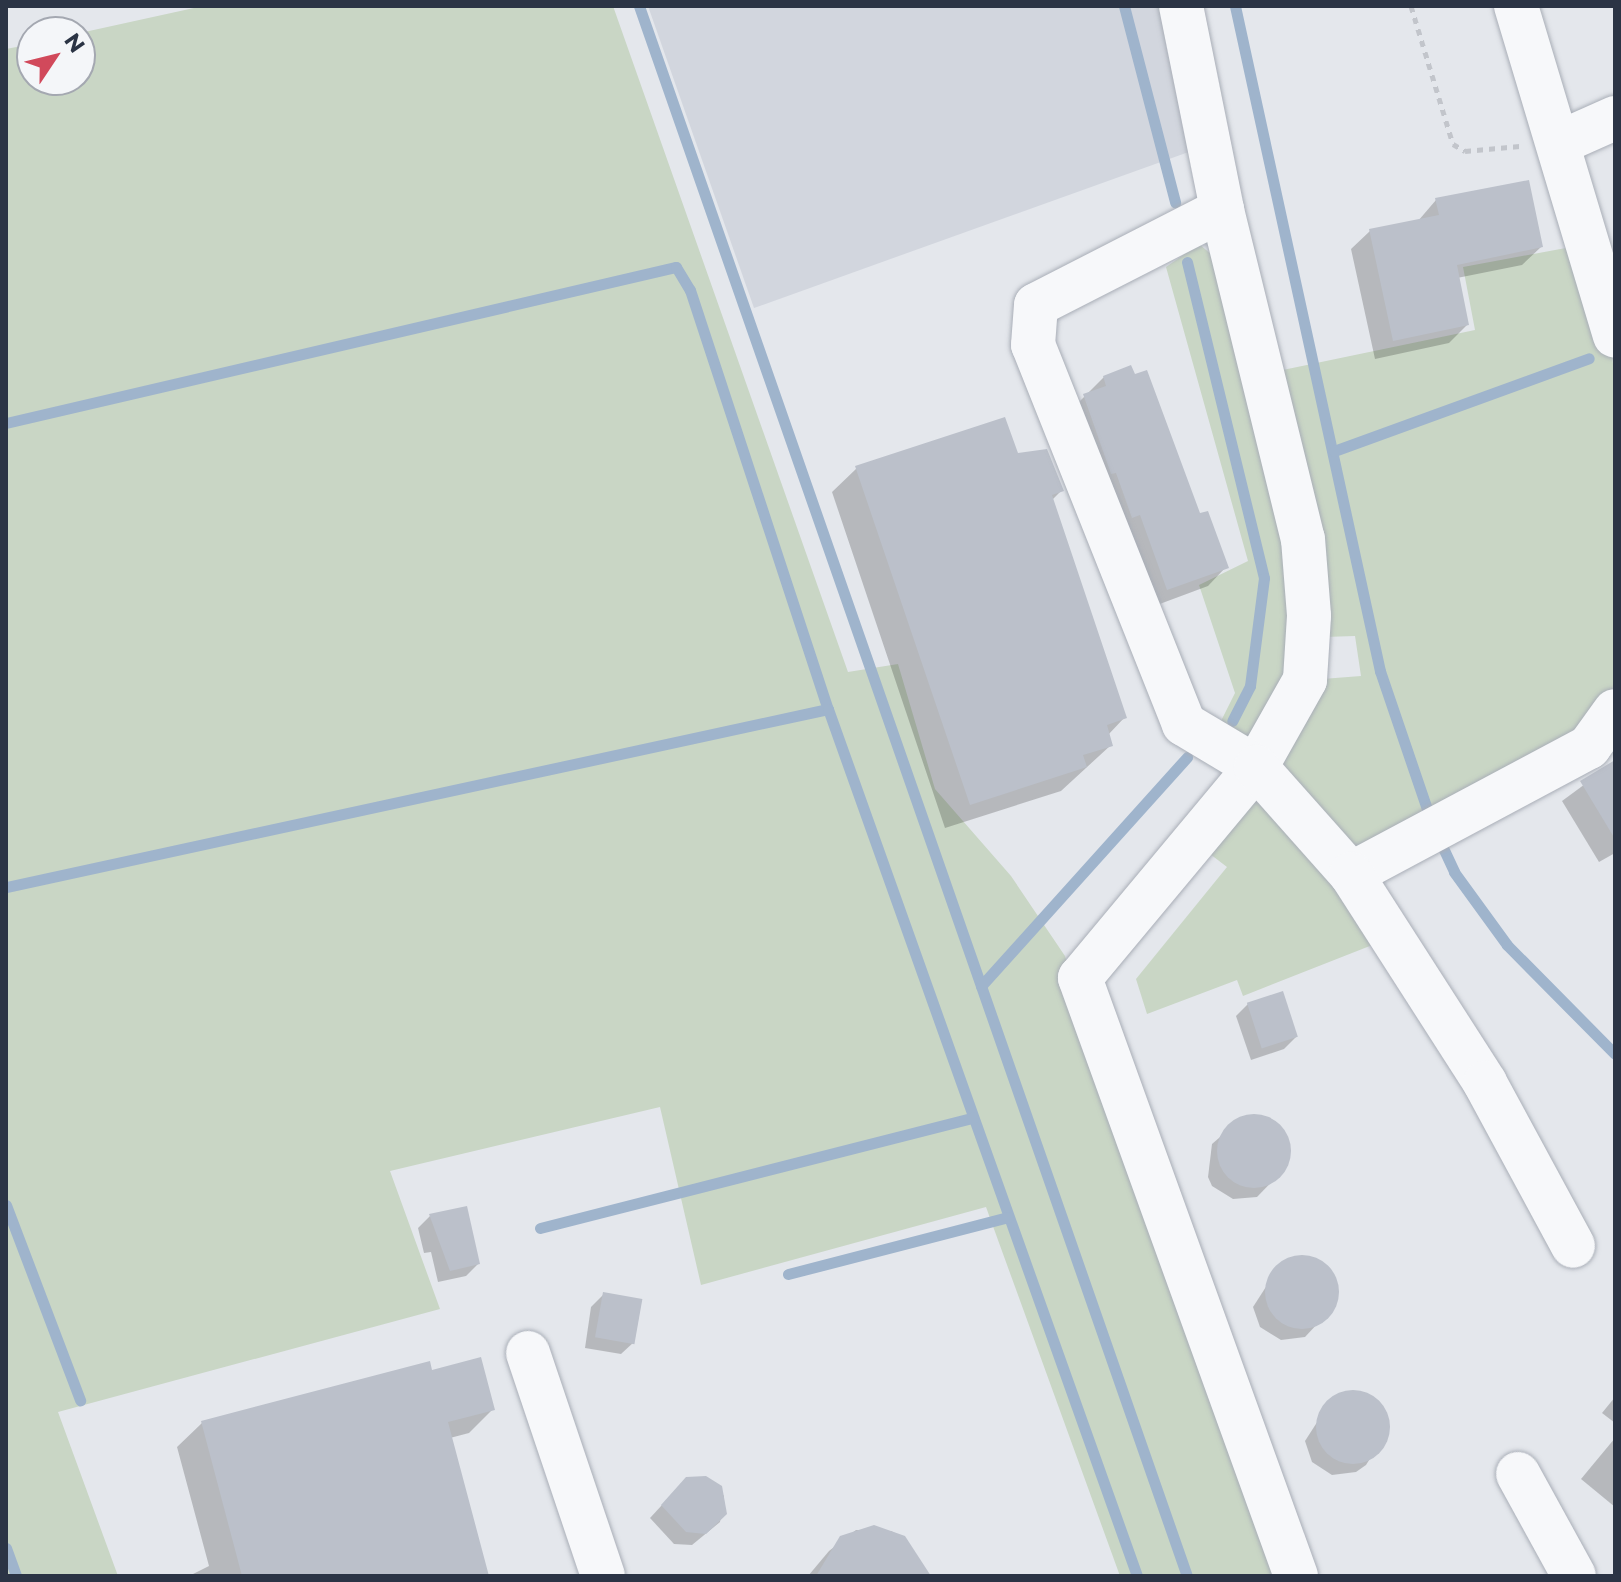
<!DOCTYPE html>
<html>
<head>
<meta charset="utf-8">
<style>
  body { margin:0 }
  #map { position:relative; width:1621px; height:1582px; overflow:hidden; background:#e4e7ec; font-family:Montserrat,sans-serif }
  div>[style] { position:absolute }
  .built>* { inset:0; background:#d2d6de }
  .green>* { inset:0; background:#c9d6c5 }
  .shadow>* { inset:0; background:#0003 }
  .stream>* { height:11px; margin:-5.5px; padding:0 5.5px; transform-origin:5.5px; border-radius:5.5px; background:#9fb4cc }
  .building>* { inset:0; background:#bbc0ca; transform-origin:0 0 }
  .round { border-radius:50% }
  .path>* { height:5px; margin-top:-2.5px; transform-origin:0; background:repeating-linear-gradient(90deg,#c2c5cb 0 6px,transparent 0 12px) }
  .roads { filter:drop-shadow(0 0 2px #a9aeb7) drop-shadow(0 0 2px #a9aeb7) }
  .minor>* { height:44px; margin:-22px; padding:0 22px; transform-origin:22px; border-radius:22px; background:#f7f8fa }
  span { translate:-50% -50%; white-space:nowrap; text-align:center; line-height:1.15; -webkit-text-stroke:8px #f4f6f9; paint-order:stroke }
  .frame { position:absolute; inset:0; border:8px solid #2b3445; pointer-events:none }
  .north { position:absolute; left:16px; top:16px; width:80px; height:80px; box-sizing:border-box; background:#f4f6f9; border:2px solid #a4a8b1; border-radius:50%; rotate:55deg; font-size:22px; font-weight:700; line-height:32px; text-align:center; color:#2b3445 }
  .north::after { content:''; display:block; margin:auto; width:28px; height:36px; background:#d1495b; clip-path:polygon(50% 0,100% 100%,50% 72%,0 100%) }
</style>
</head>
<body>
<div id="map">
  <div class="built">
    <i style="clip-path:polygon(648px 6px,1167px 6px,1197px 149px,754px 308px)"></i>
  </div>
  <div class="green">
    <i style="clip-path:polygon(203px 6px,613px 6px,848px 672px,898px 664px,935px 789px,1011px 876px,1065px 956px,1105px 1099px,1283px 1576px,1120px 1576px,986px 1207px,701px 1285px,660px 1107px,390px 1171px,440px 1309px,58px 1412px,118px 1576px,6px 1576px,6px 49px,32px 44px,32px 80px,80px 80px,80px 33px)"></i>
    <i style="clip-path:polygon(1199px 244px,1224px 265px,1294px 603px,1290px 673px,1246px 742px,1219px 725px,1235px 693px,1199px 585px,1248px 561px,1166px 267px)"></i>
    <i style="clip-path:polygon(1582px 245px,1611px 342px,1615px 386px,1615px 674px,1608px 716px,1352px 867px,1272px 777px,1312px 713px,1322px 679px,1361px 676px,1355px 636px,1324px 637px,1278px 371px,1475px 330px,1463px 267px)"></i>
    <i style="clip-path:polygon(1260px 788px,1380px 942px,1243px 996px,1237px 980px,1147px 1014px,1136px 979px,1227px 867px,1210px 854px)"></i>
  </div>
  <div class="shadow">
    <i style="clip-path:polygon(1436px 200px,1541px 247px,1522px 265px,1457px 278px,1467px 325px,1449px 343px,1375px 359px,1351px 249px,1370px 231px,1418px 221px)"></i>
    <i style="clip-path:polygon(1104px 377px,1226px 567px,1208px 586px,1149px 608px,1066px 415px)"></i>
    <i style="clip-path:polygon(1017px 455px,1062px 490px,1052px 500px,1125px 717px,1108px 735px,1111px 745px,1061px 791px,945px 828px,832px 492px,857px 468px)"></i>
    <i style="clip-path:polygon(1615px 762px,1615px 853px,1599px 862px,1562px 801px)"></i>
    <i style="clip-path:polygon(1248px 1004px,1296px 1037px,1284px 1049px,1251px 1060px,1236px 1016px)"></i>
    <i style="clip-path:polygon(1242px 1118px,1274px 1123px,1288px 1142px,1287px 1166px,1257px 1197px,1233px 1199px,1212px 1186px,1208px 1177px,1212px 1144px)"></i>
    <i style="clip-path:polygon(430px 1216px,478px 1264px,466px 1276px,438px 1282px,431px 1252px,424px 1253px,418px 1228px)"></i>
    <i style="clip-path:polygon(1312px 1259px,1330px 1272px,1334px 1306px,1305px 1337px,1281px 1340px,1260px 1327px,1253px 1307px,1280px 1265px)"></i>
    <i style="clip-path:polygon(604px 1294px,634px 1342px,621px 1354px,585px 1348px,591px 1307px)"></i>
    <i style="clip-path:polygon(431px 1372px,493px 1409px,469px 1433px,450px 1438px,487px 1576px,189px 1576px,209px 1566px,177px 1447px,202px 1423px)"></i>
    <i style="clip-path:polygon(1363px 1394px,1382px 1407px,1388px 1430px,1366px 1465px,1356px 1472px,1332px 1475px,1312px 1462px,1305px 1441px,1332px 1399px)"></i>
    <i style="clip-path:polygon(1615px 1397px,1615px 1423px,1602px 1413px)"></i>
    <i style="clip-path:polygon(1615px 1438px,1615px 1507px,1581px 1479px)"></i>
    <i style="clip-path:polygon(705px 1478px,724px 1496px,720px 1522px,692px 1545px,674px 1544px,650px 1518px,674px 1492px)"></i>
    <i style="clip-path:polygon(856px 1530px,891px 1531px,904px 1538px,921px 1576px,808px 1576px,829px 1551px)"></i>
  </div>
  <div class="stream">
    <i style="left:639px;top:6px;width:1663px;rotate:70.76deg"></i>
    <i style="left:1124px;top:6px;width:203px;rotate:75.4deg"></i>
    <i style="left:1235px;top:6px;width:681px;rotate:77.7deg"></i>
    <i style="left:1380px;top:671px;width:158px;rotate:71.2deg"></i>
    <i style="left:1187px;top:262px;width:325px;rotate:76.3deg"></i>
    <i style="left:1264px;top:578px;width:109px;rotate:97.4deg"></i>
    <i style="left:1250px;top:686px;width:39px;rotate:117deg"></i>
    <i style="left:6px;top:423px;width:688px;rotate:-13.11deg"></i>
    <i style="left:676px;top:267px;width:27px;rotate:59deg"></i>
    <i style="left:690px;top:290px;width:441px;rotate:71.8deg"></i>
    <i style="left:828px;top:709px;width:841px;rotate:167.78deg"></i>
    <i style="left:1334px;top:451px;width:271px;rotate:-20deg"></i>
    <i style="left:828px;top:709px;width:920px;rotate:70.38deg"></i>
    <i style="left:1438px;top:837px;width:38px;rotate:65deg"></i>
    <i style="left:1454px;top:872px;width:90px;rotate:54deg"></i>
    <i style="left:1507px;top:945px;width:153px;rotate:45.3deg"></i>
    <i style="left:981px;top:986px;width:308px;rotate:-48deg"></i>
    <i style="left:6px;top:1205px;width:209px;rotate:69.2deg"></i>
    <i style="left:540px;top:1228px;width:447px;rotate:-14.3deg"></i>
    <i style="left:788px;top:1274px;width:227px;rotate:-14.5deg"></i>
    <i style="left:6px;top:1548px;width:30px;rotate:70deg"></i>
  </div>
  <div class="building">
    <i style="clip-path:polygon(1529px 180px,1543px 247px,1457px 265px,1469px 325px,1393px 341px,1369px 229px,1439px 215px,1435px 198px)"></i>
    <i style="clip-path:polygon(1131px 365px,1135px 374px,1147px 370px,1200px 513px,1208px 511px,1229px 568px,1167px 590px,1140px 515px,1132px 518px,1116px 473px,1111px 474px,1083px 394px,1106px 386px,1103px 376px)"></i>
    <i style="clip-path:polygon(1005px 417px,1018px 453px,1047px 449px,1064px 491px,1052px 495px,1127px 718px,1107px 725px,1113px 746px,1083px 755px,1087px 767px,970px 805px,855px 466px)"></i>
    <i style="clip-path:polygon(1615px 760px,1615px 839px,1580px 781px)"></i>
    <i style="left:1283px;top:991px;width:48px;height:38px;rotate:72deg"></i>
    <i class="round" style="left:1217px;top:1114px;width:74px;height:74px"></i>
    <i style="clip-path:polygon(467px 1206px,480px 1264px,450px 1271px,429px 1214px)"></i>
    <i class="round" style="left:1265px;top:1255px;width:74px;height:74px"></i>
    <i style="left:603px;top:1292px;width:40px;height:46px;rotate:10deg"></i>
    <i style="clip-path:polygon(481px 1357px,495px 1410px,448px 1422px,489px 1576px,242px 1576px,201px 1421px,430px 1361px,432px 1370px)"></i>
    <i class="round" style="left:1316px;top:1390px;width:74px;height:74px"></i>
    <i style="clip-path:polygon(706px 1476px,722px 1486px,727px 1514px,706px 1534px,686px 1532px,661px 1505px,686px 1477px)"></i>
    <i style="clip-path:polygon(874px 1525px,905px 1536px,931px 1576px,816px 1576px,840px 1536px)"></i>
  </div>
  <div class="path">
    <i style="left:1411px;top:6px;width:144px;rotate:73.1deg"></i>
    <i style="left:1453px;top:144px;width:14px;rotate:30deg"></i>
    <i style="left:1465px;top:151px;width:55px;rotate:-5.2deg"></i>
  </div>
  <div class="roads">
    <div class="minor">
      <i style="left:1181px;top:6px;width:208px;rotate:78.6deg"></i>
      <i style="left:1222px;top:210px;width:339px;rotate:76.2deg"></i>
      <i style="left:1303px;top:539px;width:77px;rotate:85.5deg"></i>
      <i style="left:1309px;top:616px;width:64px;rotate:93.6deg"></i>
      <i style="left:1305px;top:680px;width:100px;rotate:119.4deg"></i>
      <i style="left:1256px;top:767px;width:84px;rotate:-149.2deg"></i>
      <i style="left:1184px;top:724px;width:408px;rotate:-111.7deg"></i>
      <i style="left:1033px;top:345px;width:40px;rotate:-85.7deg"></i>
      <i style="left:1036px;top:305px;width:209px;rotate:-27.1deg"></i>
      <i style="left:1516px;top:6px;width:344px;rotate:73.3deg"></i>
      <i style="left:1561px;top:142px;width:59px;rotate:-24deg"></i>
      <i style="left:1351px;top:874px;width:270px;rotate:-28.1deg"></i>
      <i style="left:1589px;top:747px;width:44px;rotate:-54.2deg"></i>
      <i style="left:528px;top:1353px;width:235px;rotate:71.4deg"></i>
      <i style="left:1518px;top:1474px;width:116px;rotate:61.2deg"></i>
      <i style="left:1296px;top:1576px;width:636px;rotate:-109.86deg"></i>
      <i style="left:1080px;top:978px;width:275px;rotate:-50.2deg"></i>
      <i style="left:1256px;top:767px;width:143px;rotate:48.4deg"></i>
      <i style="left:1351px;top:874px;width:248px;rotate:57.3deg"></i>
      <i style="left:1485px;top:1083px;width:185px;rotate:61.6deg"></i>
    </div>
  </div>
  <div class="frame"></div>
  <div class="north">N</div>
</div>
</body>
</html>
